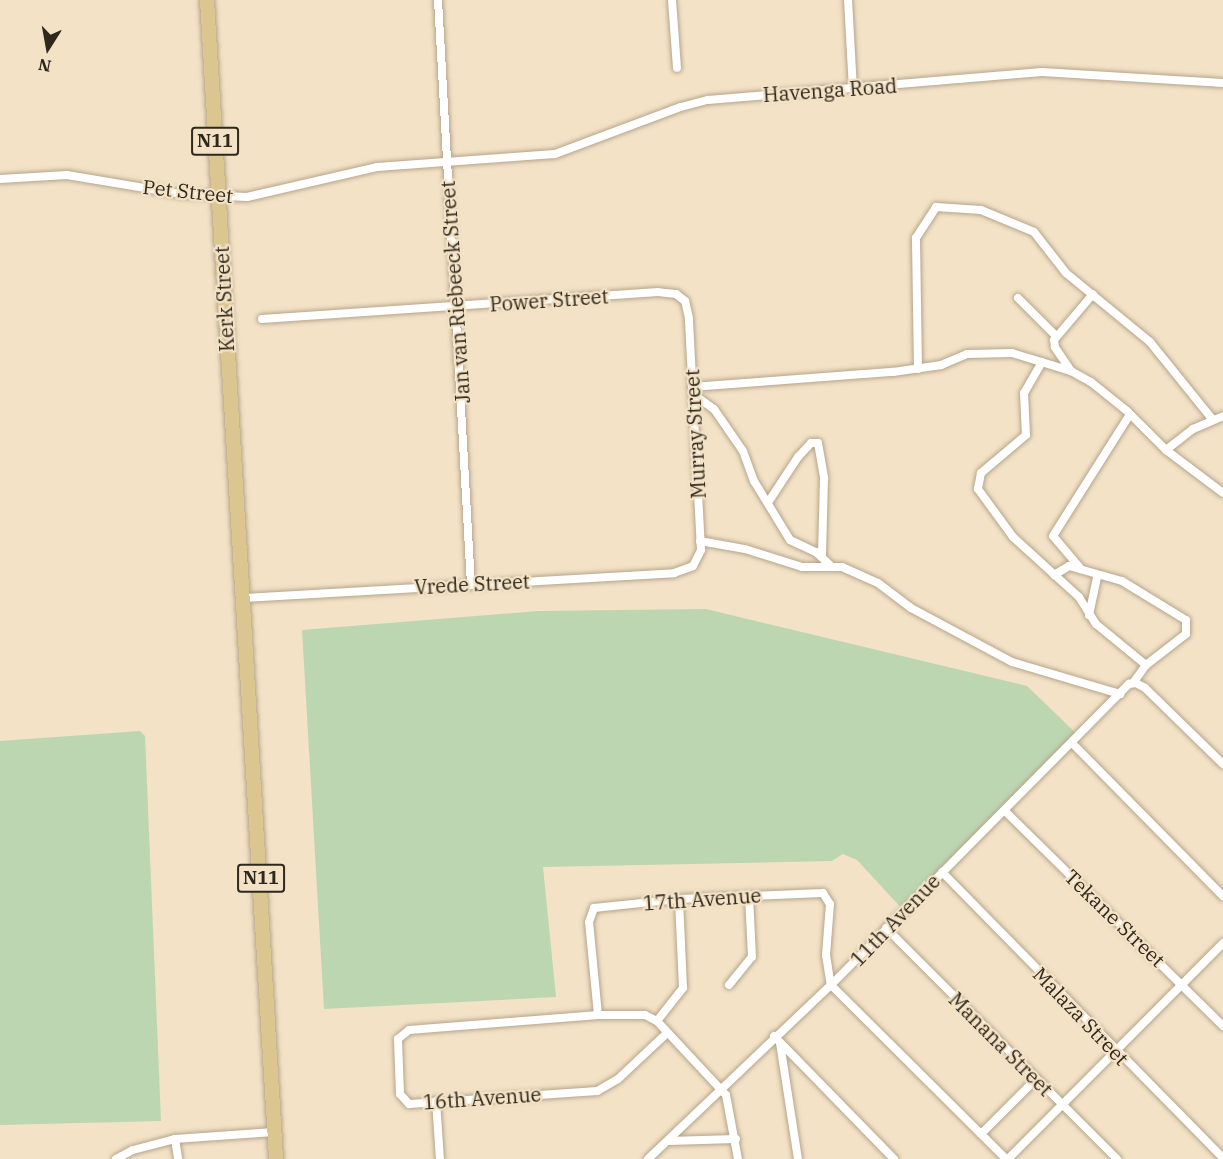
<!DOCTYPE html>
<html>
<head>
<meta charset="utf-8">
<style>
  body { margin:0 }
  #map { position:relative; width:1223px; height:1159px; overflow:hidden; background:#f3e2c6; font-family:"IBM Plex Serif",serif }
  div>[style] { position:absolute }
  .green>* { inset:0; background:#bcd6b1 }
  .roads { filter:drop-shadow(0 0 2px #b5a58b) drop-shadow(0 0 2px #b5a58b) }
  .minor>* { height:8px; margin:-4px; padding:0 4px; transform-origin:4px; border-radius:4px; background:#fff }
  .trunk>* { height:14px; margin:-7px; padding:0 7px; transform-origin:7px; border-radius:7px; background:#dac68e }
  span { translate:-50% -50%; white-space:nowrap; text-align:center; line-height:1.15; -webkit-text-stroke:4.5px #f3e2c6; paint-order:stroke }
  .shield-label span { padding:2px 4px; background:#f3e2c6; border:2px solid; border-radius:4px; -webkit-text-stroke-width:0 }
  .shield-label { font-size:18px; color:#2e281d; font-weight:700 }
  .street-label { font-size:20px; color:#2e281d }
  .north { position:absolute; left:18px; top:18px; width:60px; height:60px; -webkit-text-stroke:4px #f3e2c6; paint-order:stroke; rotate:191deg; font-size:16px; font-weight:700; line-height:24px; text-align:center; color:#2e281d }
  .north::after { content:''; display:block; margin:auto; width:21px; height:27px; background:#2e281d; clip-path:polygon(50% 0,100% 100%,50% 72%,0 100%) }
</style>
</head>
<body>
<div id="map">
  <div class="green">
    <i style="clip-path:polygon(706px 609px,1027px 686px,1080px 737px,906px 913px,857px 860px,843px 854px,832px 861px,543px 867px,556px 997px,324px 1009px,302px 630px,539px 611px)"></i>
    <i style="clip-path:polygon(140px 731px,145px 736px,161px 1121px,0 1125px,0 741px)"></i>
  </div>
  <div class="roads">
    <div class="minor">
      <i style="left:438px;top:0;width:585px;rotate:86.77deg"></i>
      <i style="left:672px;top:0;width:68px;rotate:85.8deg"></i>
      <i style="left:848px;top:0;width:89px;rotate:86.8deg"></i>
      <i style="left:0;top:179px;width:67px;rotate:-3.4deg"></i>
      <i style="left:67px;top:175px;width:116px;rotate:9.5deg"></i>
      <i style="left:181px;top:194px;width:66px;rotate:2.6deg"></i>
      <i style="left:247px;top:197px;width:133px;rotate:-13deg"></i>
      <i style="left:377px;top:167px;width:178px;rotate:-4.2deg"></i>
      <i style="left:555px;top:154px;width:134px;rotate:-20.5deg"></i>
      <i style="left:681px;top:107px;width:28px;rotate:-15deg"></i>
      <i style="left:708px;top:100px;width:335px;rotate:-4.8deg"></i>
      <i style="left:1042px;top:72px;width:181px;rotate:3.5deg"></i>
      <i style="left:1018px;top:298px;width:54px;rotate:45deg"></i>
      <i style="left:1042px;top:362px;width:36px;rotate:120deg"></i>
      <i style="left:1024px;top:393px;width:42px;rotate:87.3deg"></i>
      <i style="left:1026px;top:435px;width:59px;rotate:139.8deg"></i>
      <i style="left:981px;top:473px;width:16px;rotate:101deg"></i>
      <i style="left:978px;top:489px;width:59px;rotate:53.9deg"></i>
      <i style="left:1013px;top:537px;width:89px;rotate:42.3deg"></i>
      <i style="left:1079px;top:597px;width:32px;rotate:58deg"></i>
      <i style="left:1096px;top:624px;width:65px;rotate:39.4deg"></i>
      <i style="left:918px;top:369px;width:131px;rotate:-90.9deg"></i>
      <i style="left:916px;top:238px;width:37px;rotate:-57deg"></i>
      <i style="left:936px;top:207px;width:45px;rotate:3.8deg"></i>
      <i style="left:981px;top:210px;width:57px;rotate:22.5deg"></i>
      <i style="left:1034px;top:232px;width:52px;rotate:52deg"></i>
      <i style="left:1066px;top:273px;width:109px;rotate:39.4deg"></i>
      <i style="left:1150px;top:342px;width:100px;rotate:51.1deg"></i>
      <i style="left:1071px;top:371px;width:29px;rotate:-124deg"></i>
      <i style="left:1055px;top:347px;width:7px;rotate:-98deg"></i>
      <i style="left:1054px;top:340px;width:60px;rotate:-49.7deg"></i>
      <i style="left:692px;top:387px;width:202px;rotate:-4.3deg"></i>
      <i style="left:893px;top:372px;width:49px;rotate:-8.3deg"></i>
      <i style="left:941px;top:365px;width:28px;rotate:-23deg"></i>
      <i style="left:967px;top:354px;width:45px;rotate:-1.3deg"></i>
      <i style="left:1012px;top:353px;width:62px;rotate:17deg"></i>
      <i style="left:1071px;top:371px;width:23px;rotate:29deg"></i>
      <i style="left:1091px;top:382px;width:46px;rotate:38.9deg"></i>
      <i style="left:1127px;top:411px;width:55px;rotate:45deg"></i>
      <i style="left:1166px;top:450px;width:71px;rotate:37deg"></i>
      <i style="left:693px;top:394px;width:26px;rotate:36deg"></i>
      <i style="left:714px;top:409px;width:51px;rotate:55.4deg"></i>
      <i style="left:743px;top:451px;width:32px;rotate:70deg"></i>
      <i style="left:754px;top:481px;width:69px;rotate:58.6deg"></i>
      <i style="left:790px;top:540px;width:29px;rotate:25deg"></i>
      <i style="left:816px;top:552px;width:21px;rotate:43deg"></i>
      <i style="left:1166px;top:450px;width:34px;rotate:-38deg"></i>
      <i style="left:1193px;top:429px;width:33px;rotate:-23deg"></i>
      <i style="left:769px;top:501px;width:53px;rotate:-56.6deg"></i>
      <i style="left:798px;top:457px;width:19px;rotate:-47deg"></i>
      <i style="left:811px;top:443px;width:7px"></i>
      <i style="left:818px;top:443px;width:36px;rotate:80deg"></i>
      <i style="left:824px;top:478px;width:79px;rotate:91.5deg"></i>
      <i style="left:700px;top:541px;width:46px;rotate:10.1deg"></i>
      <i style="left:745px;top:549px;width:60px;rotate:17.5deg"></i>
      <i style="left:802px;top:567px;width:40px"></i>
      <i style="left:842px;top:567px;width:39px;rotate:24deg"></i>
      <i style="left:878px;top:583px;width:41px;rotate:37.1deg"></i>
      <i style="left:911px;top:608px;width:115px;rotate:28.1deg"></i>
      <i style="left:1012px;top:662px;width:113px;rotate:16.5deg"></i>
      <i style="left:1081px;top:569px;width:43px;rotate:-130.3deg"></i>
      <i style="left:1053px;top:536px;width:144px;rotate:-57.7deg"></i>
      <i style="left:1054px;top:575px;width:17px;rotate:-31deg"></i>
      <i style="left:1069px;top:566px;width:55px;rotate:15.8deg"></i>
      <i style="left:1122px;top:581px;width:75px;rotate:31.4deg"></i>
      <i style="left:1186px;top:620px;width:14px;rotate:90deg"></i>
      <i style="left:1186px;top:634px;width:51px;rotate:142.2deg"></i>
      <i style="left:1146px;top:665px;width:22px;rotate:126deg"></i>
      <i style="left:244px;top:598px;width:431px;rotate:-3.3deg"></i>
      <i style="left:674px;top:573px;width:20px;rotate:-20deg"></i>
      <i style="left:693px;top:566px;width:18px;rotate:-63deg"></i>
      <i style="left:701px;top:550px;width:232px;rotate:-93deg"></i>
      <i style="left:689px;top:318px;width:17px;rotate:-103deg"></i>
      <i style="left:685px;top:301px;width:11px;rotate:-142deg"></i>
      <i style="left:676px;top:294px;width:18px;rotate:-174deg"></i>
      <i style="left:658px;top:292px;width:397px;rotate:176.1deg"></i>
      <i style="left:1089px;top:615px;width:39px;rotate:-78deg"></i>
      <i style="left:1073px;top:744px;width:214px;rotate:45.4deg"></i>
      <i style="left:1006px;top:812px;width:305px;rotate:44.6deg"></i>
      <i style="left:942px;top:872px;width:401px;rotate:45.5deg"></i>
      <i style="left:886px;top:928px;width:327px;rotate:45deg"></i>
      <i style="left:729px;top:985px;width:36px;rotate:-51deg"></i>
      <i style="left:752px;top:957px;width:62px;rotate:-92.8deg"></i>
      <i style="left:598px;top:1015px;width:93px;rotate:-95.5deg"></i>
      <i style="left:589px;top:922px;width:15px;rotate:-70deg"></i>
      <i style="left:594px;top:908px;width:85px;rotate:-6deg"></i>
      <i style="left:679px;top:899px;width:144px;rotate:-2.4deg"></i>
      <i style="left:823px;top:893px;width:13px;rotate:58deg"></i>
      <i style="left:830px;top:904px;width:51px;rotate:94.5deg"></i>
      <i style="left:826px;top:955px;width:30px;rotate:81deg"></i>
      <i style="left:831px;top:985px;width:247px;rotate:44.8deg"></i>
      <i style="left:657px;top:1021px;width:42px;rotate:-51.8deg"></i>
      <i style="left:683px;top:988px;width:89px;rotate:-92.6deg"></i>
      <i style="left:667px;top:1033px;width:67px;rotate:136.8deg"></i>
      <i style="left:618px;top:1079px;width:24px;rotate:150deg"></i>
      <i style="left:597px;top:1091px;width:188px;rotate:176deg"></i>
      <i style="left:409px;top:1104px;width:13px;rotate:-132deg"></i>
      <i style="left:400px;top:1094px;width:55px;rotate:-92.1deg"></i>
      <i style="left:398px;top:1039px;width:14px;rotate:-39deg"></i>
      <i style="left:409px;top:1030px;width:190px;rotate:-4.5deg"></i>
      <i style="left:598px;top:1015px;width:47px"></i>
      <i style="left:645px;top:1015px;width:13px;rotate:27deg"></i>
      <i style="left:657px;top:1021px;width:101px;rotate:47deg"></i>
      <i style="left:726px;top:1095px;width:65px;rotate:79.4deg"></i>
      <i style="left:774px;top:1036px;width:172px;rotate:45.7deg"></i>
      <i style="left:780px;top:1043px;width:117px;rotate:81.2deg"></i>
      <i style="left:436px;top:1101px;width:58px;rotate:86.1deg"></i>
      <i style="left:981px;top:1134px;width:78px;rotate:-45deg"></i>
      <i style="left:175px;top:1139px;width:20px;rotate:81deg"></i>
      <i style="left:668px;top:1141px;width:68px;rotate:-1.7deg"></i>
      <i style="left:116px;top:1159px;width:19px;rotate:-28deg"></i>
      <i style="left:133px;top:1150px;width:43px;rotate:-14.7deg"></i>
      <i style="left:175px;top:1139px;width:99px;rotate:-4deg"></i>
      <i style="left:648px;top:1159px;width:253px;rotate:-43.6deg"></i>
      <i style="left:831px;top:985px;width:424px;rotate:-45.3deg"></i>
      <i style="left:1129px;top:684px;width:7px;rotate:-8deg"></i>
      <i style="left:1136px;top:683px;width:10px;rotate:29deg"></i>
      <i style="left:1145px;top:688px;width:109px;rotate:44.3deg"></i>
      <i style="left:1008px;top:1159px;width:305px;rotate:-45.1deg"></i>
    </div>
    <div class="trunk">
      <i style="left:207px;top:0;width:1161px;rotate:86.59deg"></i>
    </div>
  </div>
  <div class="shield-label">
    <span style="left:215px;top:141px">N11</span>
    <span style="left:261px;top:878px">N11</span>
  </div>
  <div class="street-label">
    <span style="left:830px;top:90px;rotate:-4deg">Havenga Road</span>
    <span style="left:188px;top:191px;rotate:6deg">Pet Street</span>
    <span style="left:455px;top:292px;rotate:-94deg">Jan van Riebeeck Street</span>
    <span style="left:224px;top:299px;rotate:-93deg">Kerk Street</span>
    <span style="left:549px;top:300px;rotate:-4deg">Power Street</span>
    <span style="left:695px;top:434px;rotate:-93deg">Murray Street</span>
    <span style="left:472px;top:584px;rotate:-3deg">Vrede Street</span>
    <span style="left:702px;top:899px;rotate:-4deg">17th Avenue</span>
    <span style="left:1115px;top:918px;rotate:44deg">Tekane Street</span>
    <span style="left:895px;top:920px;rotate:-46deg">11th Avenue</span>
    <span style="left:1081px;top:1016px;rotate:46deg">Malaza Street</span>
    <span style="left:1001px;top:1044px;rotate:45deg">Manana Street</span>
    <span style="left:482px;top:1098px;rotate:-4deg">16th Avenue</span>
  </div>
  <div class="north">N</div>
</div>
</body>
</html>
